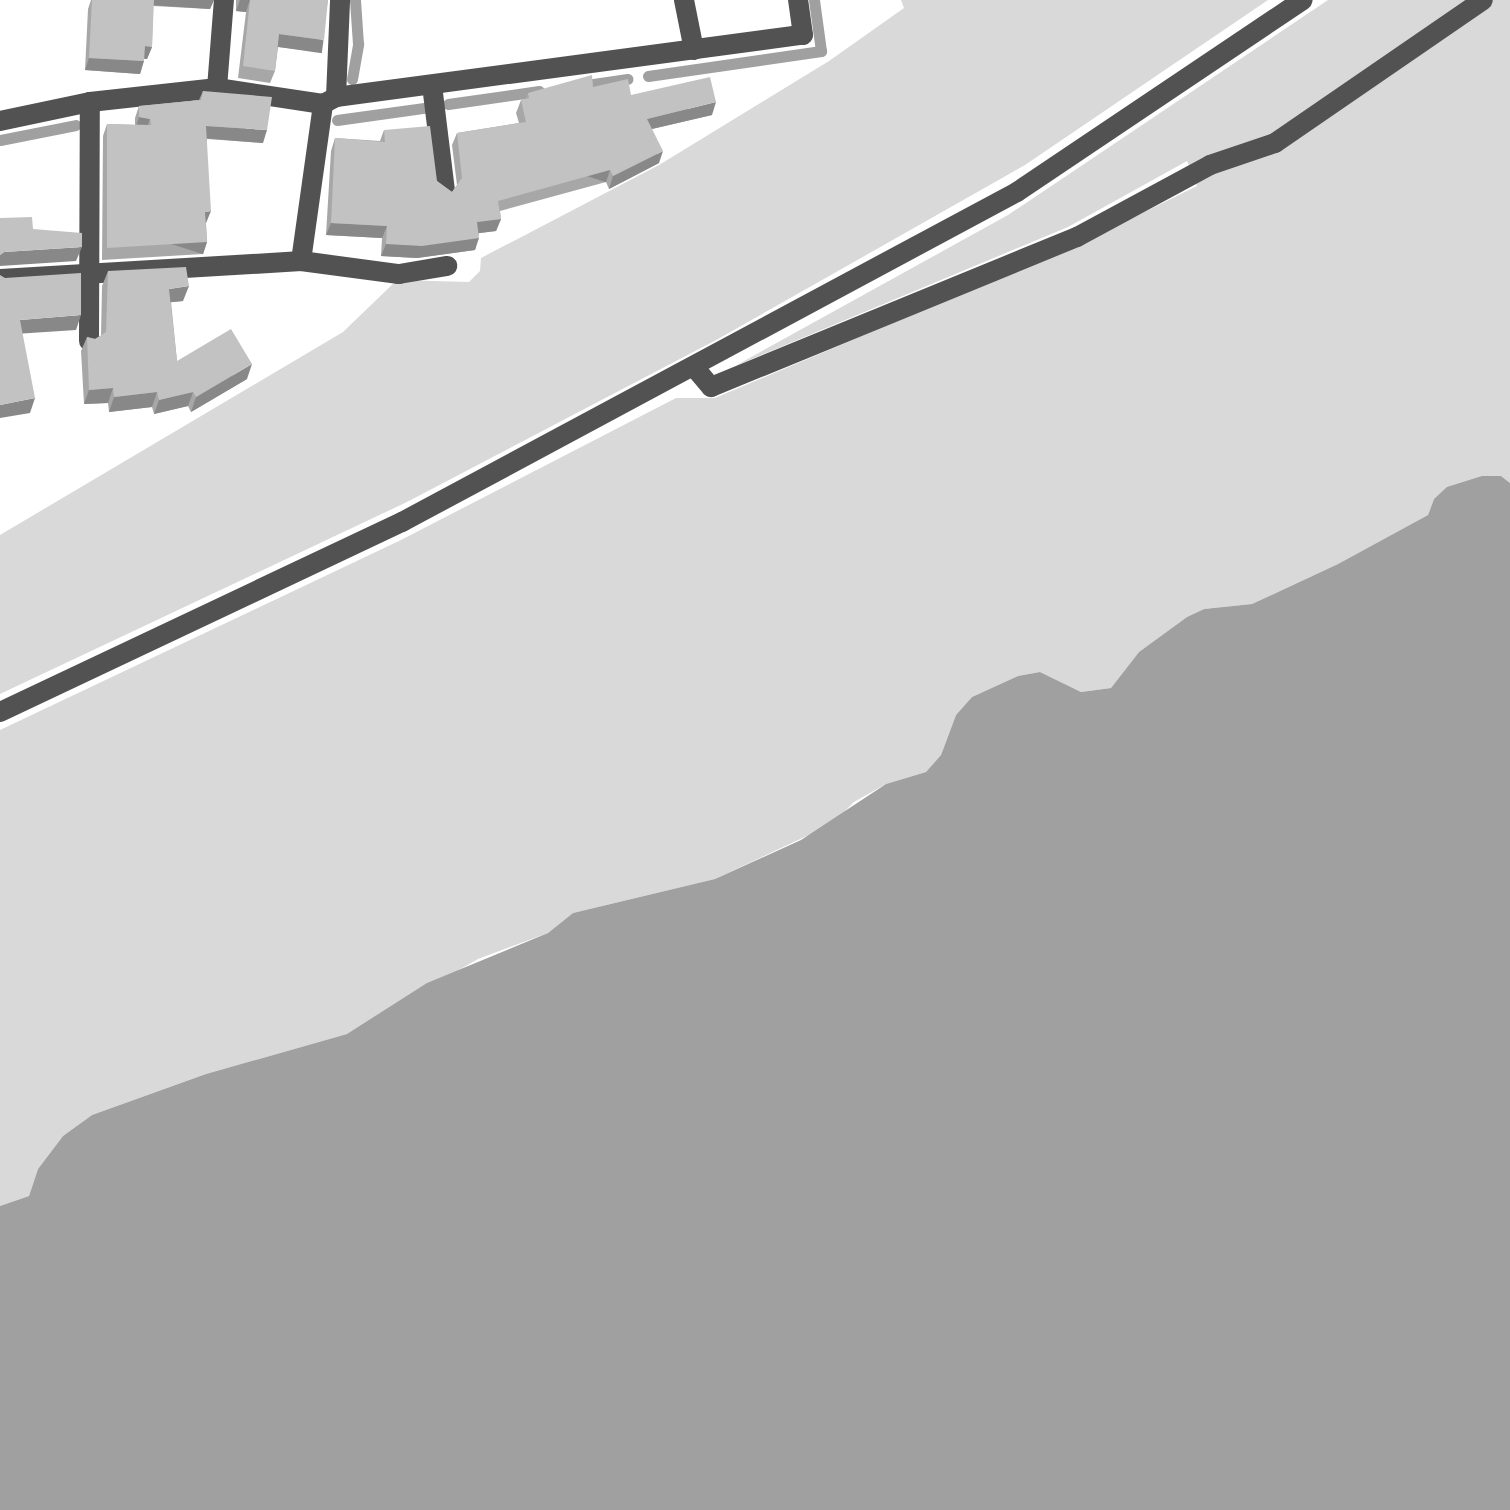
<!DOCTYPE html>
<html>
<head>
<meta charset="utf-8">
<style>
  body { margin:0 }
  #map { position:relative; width:1510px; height:1510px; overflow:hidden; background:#fff; font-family:"Sofia Sans Condensed",sans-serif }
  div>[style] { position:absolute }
  .green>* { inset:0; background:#d9d9d9 }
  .water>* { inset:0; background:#a0a0a0 }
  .stream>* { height:11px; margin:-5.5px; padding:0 5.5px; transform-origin:5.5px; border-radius:5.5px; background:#a0a0a0 }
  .minor>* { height:20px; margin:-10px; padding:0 10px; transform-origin:10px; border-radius:10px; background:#525252 }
  .wall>* { inset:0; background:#a7a7a7 }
  .shaded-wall>* { inset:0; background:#888; transform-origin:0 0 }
  .building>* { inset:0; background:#c2c2c2 }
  span { translate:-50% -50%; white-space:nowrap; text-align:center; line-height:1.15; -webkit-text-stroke:6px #fff; paint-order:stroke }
</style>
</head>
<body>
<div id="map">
  <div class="green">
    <i style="clip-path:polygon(901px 0,1268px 0,1025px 165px,718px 339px,407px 502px,0 694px,0 535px,343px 332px,397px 280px,469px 282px,480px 271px,481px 258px,659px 165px,829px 61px,904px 8px)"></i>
    <i style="clip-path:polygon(1328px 0,1510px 0,1510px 483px,1501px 476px,1434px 499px,1428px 515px,1338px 564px,1252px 604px,1204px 609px,1187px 617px,1139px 652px,1111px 688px,1081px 692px,1040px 672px,1018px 676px,972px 697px,956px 715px,941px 755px,926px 772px,886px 784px,854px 802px,832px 824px,715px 879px,573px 913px,548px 933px,478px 959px,347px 1034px,206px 1074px,92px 1115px,63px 1136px,38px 1169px,29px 1196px,0 1206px,0 730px,401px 540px,676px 398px,715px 398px,1080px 244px,1197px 186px,1187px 161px,1068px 227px,735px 366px,1008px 215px)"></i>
  </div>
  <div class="water">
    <i style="clip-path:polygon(1482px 476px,1501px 476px,1510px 483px,1510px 1510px,0 1510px,0 1206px,29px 1196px,38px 1169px,63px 1136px,92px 1115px,206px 1074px,347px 1034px,427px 983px,548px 933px,573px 913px,715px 879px,801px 840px,886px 784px,926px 772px,941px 755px,956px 715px,972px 697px,1018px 676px,1040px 672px,1081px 692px,1111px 688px,1139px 652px,1187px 617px,1204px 609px,1252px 604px,1338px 564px,1428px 515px,1434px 499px,1447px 487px)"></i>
  </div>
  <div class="stream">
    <i style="left:648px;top:76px;width:175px;rotate:-8.2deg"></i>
    <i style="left:821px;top:51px;width:51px;rotate:-97.8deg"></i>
    <i style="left:352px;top:79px;width:36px;rotate:-80deg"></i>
    <i style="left:358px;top:44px;width:44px;rotate:-93.9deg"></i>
    <i style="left:580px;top:86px;width:48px;rotate:-8.5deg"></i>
    <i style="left:448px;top:104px;width:92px;rotate:-8.1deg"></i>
    <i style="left:337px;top:120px;width:88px;rotate:-7.9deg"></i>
    <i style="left:0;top:140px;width:77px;rotate:-11.2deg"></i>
  </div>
  <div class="minor">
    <i style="left:684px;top:0;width:51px;rotate:78.7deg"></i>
    <i style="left:432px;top:85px;width:107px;rotate:83deg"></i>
    <i style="left:217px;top:88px;width:88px;rotate:-85.5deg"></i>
    <i style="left:336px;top:97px;width:97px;rotate:-87.6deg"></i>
    <i style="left:0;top:121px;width:92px;rotate:-11.9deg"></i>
    <i style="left:90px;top:102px;width:128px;rotate:-6.3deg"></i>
    <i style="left:217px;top:88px;width:107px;rotate:8.6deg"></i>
    <i style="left:323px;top:104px;width:15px;rotate:-28deg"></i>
    <i style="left:336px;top:97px;width:471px;rotate:-7.6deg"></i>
    <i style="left:803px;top:35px;width:35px;rotate:-98deg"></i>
    <i style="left:301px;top:261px;width:99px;rotate:7.6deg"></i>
    <i style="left:399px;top:274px;width:49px;rotate:-9.5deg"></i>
    <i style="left:0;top:279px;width:302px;rotate:-3.4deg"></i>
    <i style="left:301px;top:261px;width:159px;rotate:-82deg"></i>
    <i style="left:89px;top:341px;width:239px;rotate:-89.8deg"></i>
    <i style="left:695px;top:368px;width:25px;rotate:50deg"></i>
    <i style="left:711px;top:387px;width:396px;rotate:-22.3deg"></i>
    <i style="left:1077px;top:237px;width:151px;rotate:-28.4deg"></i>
    <i style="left:1210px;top:165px;width:69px;rotate:-18.7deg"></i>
    <i style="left:1275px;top:143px;width:252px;rotate:-34.5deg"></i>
    <i style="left:0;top:712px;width:445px;rotate:-25.3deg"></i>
    <i style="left:402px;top:522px;width:698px;rotate:-28.22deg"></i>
    <i style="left:1017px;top:192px;width:344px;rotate:-33.9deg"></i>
  </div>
  <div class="wall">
    <i style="clip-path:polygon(91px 0,214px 0,210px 9px,153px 6px,152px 47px,147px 59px,144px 59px,140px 74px,85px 70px,88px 9px)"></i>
    <i style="clip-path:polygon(236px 0,328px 0,319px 52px,278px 47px,275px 71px,270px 83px,238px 78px,246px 12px,236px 11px)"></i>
    <i style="clip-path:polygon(593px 87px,712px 115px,652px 129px,659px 163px,609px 189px,606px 182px,500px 211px,501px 219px,496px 231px,479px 233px,475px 250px,417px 258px,381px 256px,382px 238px,326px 235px,331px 151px,335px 138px,380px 141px,384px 130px,437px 181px,452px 192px,457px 185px,452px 145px,457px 133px,519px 123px,516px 113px,521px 100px,525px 99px,528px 93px)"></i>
    <i style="clip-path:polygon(203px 91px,263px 143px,207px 139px,206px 223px,207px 242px,203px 254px,102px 260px,103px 136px,107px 124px,135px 125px,135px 118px,139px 106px,199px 100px)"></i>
    <i style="clip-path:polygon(108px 271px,183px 301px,171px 302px,177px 361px,247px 379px,191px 412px,188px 406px,154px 414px,152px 407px,109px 412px,108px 403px,84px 404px,81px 351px,87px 337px,95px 339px,101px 336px,102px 286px)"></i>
  </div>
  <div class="shaded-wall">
    <i style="clip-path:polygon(151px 0,214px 0,210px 9px,150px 5px)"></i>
    <i style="clip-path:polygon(240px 0,250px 0,246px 12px,236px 11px)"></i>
    <i style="left:279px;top:34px;width:45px;height:13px;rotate:8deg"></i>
    <i style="clip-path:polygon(145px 46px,152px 47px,147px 59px,141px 58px)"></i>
    <i style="clip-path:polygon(89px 58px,144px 61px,140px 74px,85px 70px)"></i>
    <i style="clip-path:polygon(716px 102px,712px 115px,643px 131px,647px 119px)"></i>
    <i style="clip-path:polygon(139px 117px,150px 119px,146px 131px,135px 129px)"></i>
    <i style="clip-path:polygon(206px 126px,267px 130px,263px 143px,202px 138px)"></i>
    <i style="clip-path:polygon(663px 151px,659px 163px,609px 189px,613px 176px)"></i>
    <i style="left:610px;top:170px;width:13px;height:116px;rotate:108deg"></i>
    <i style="clip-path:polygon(211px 211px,206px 223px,200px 224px,205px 212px)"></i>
    <i style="clip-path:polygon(501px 219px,496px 231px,472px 234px,477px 222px)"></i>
    <i style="clip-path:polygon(331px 223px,387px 226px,382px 238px,326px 235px)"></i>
    <i style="clip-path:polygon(479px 238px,475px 250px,417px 258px,381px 256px,386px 244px)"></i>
    <i style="left:207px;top:242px;width:13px;height:100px;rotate:108deg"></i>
    <i style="clip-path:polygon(82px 247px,76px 261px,0 266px,0 255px,4px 252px)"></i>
    <i style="clip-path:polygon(189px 286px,183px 301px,164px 303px,169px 289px)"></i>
    <i style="clip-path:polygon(81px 315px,76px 330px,15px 334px,20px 320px)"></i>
    <i style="clip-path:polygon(252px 364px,247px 379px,191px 412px,196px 397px)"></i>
    <i style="clip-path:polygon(113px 388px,108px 403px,84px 404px,89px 390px)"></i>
    <i style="clip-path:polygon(157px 392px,152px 407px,109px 412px,114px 397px)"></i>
    <i style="clip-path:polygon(193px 392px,188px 406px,154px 414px,159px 400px)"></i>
    <i style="clip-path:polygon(35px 398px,30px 413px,0 418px,0 405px)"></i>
  </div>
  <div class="building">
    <i style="clip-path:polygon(92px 0,154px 0,152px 47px,145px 46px,144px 61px,89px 58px)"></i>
    <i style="clip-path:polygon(250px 0,328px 0,324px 40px,279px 34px,275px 71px,243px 66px)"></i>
    <i style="clip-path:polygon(592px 75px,593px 87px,628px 79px,631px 95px,710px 77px,716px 102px,647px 119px,663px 151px,613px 176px,610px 170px,498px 201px,501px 219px,477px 222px,479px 238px,422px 246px,386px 244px,387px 226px,331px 223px,335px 138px,385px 142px,384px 130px,430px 126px,437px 181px,452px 192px,462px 178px,457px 133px,526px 122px,521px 100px,529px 98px,528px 93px)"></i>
    <i style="clip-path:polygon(203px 91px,272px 97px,267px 130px,206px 126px,211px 211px,205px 212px,207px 242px,107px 248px,107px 124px,151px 125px,150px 119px,139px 117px,139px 106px,201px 100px)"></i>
    <i style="clip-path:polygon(32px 217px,33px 229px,82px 233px,82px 247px,4px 252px,0 255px,0 218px)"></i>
    <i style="clip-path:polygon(186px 267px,189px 286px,169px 289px,177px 361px,231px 329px,252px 364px,196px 397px,193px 392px,159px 400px,157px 392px,114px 397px,113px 388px,89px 390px,87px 337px,95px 339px,106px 332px,108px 271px)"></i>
    <i style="clip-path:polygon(81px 273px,81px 315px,20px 320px,35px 398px,0 405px,0 275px,5px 278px)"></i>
  </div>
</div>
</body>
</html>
